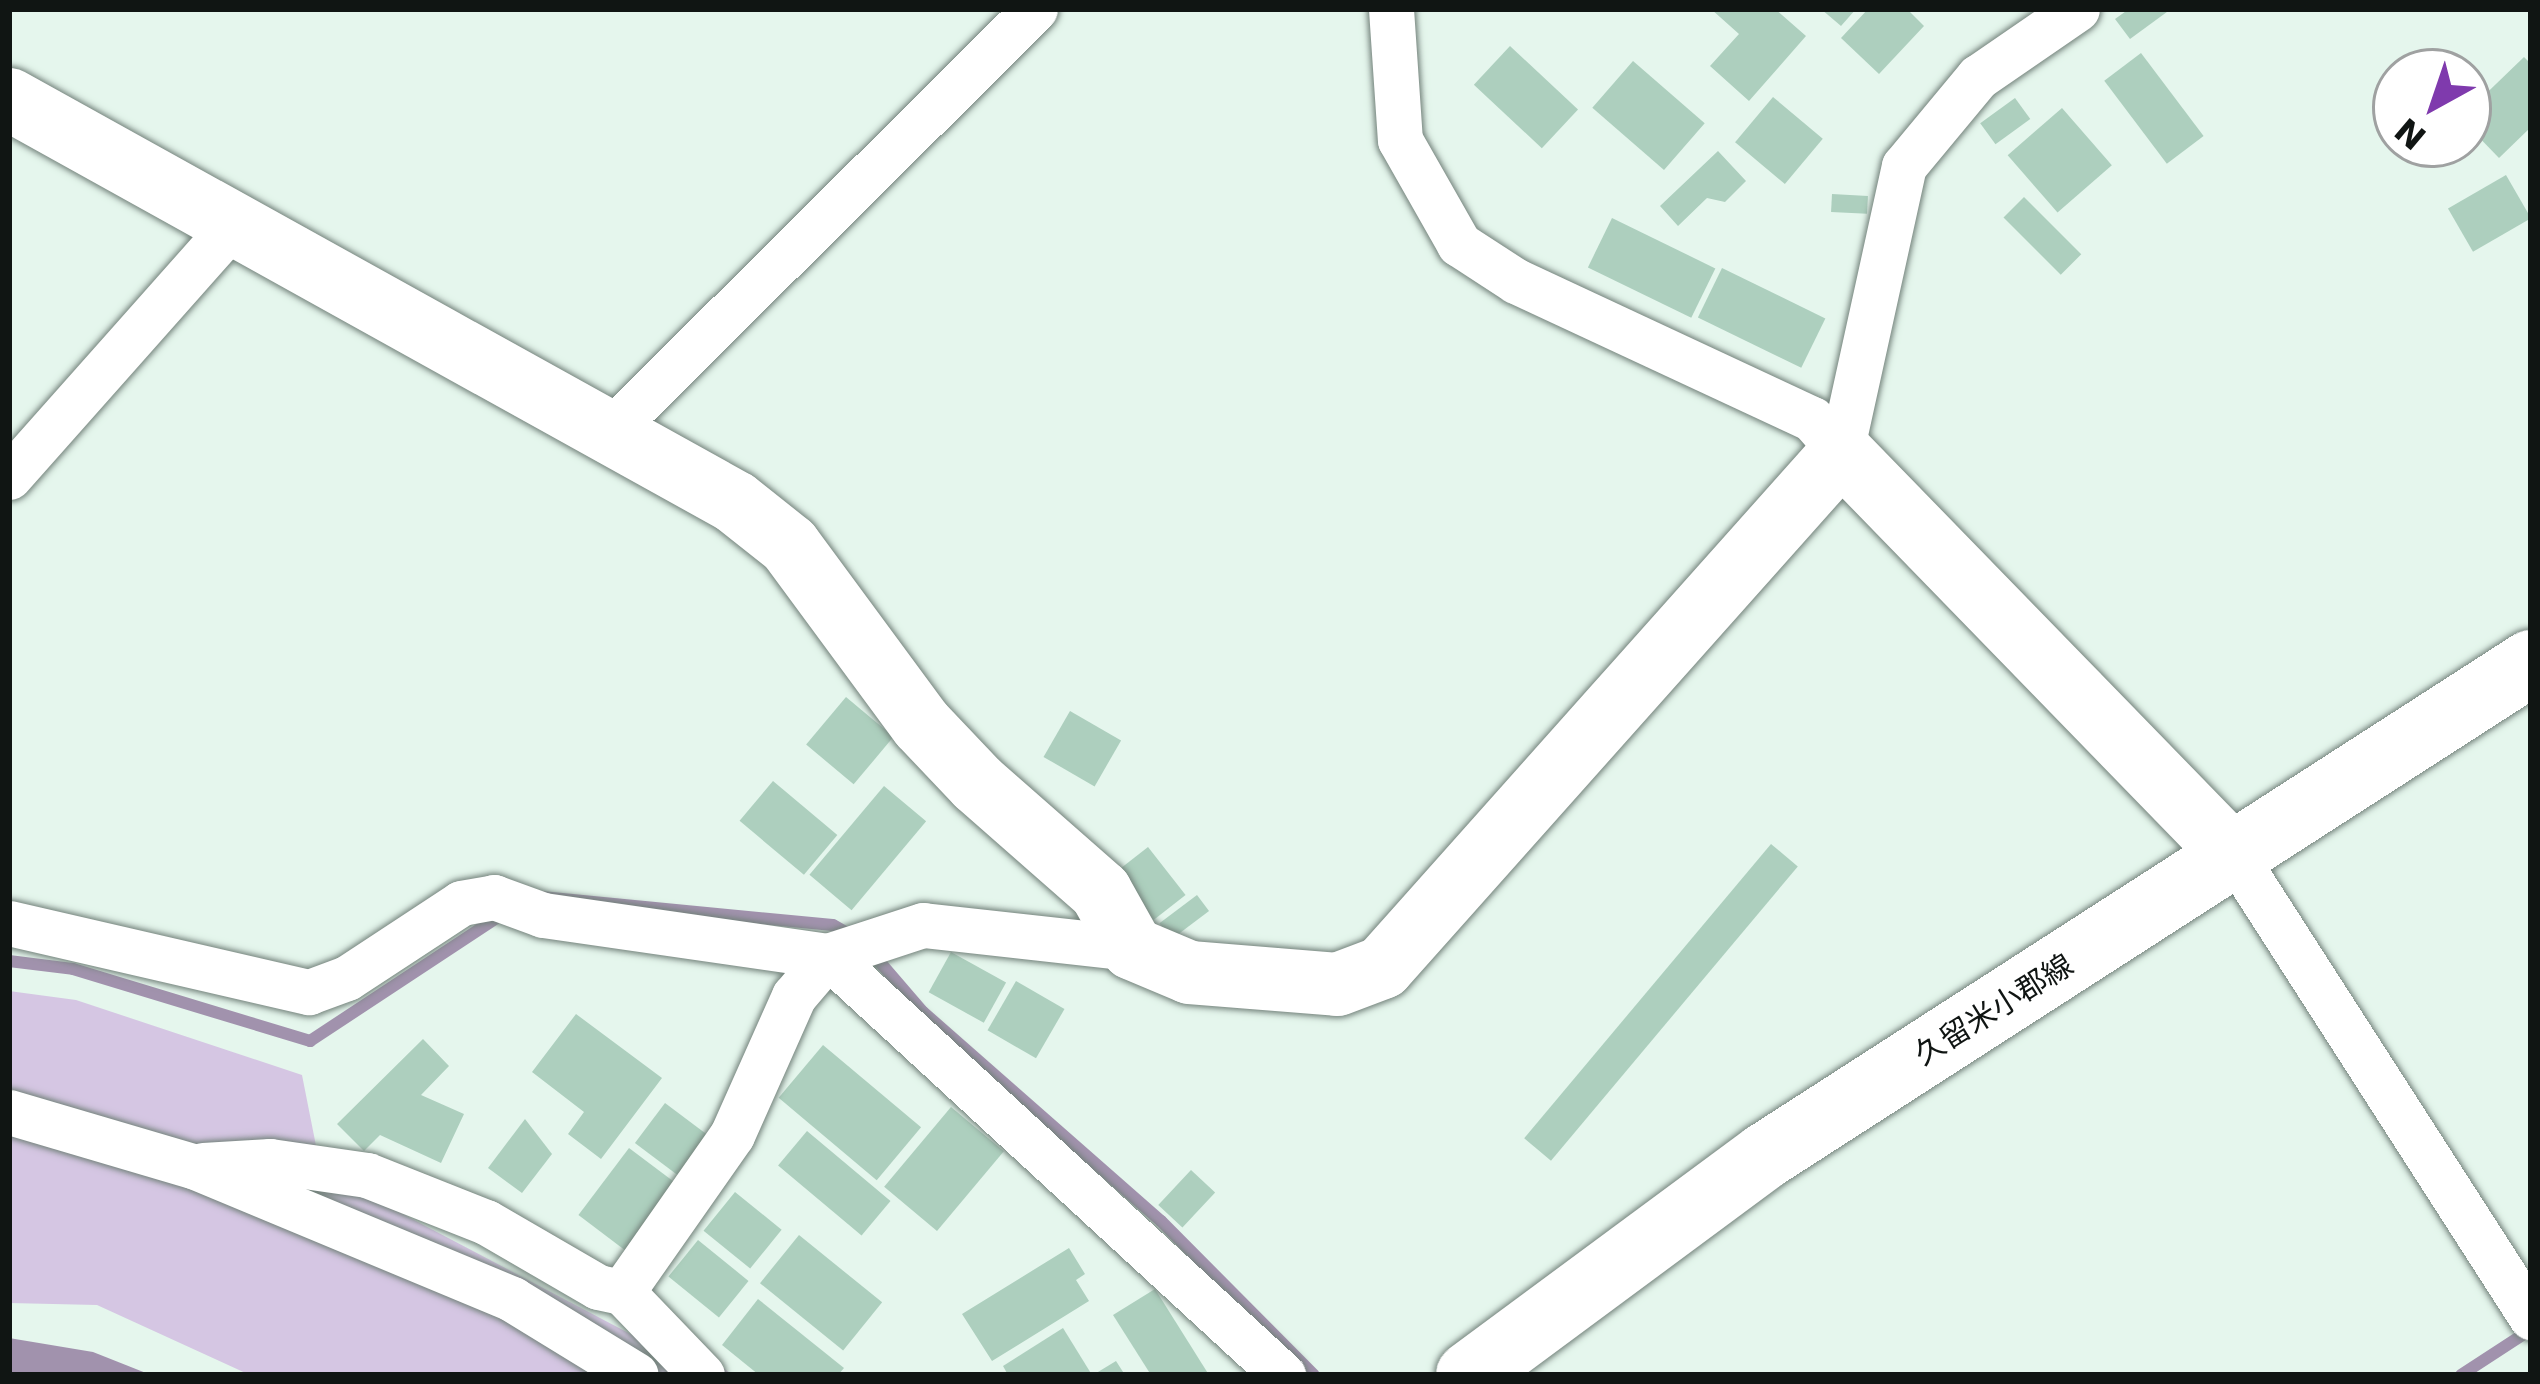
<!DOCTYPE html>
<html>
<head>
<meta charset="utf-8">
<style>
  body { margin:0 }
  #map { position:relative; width:2540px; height:1384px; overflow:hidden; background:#e5f6ed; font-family:"DejaVu Sans","Noto Sans JP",sans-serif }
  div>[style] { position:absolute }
  .green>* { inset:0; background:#d5c6e3 }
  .water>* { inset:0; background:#a192ad }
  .stream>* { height:12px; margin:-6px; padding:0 6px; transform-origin:6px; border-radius:6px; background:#a192ad }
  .building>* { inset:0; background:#adcfbe; transform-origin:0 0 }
  .roads { filter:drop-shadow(0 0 3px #73827b) drop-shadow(0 0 3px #73827b) }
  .street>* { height:45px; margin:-22.5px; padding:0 22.5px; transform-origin:22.5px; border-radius:22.5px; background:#fff }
  .secondary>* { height:63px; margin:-31.5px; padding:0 31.5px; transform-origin:31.5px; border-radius:31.5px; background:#fff }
  .primary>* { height:66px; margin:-33px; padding:0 33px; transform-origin:33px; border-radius:33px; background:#fff }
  span { translate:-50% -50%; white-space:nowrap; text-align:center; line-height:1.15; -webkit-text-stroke:9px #fff; paint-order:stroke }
  .street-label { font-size:30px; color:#101513 }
  .frame { position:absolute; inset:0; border:12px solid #101513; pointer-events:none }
  .north { position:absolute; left:2372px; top:48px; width:120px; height:120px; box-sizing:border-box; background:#fff; border:3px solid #9fa1a1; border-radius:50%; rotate:220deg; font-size:33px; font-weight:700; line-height:48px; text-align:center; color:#101513 }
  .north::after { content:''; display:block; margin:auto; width:42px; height:54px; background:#7f3aad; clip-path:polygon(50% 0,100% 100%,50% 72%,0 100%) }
</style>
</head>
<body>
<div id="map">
  <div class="green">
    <i style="clip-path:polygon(9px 991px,76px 1000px,302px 1075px,321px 1171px,638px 1338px,713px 1359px,732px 1375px,250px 1375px,97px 1305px,9px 1303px)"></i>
  </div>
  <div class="water">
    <i style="clip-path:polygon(9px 1338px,93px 1352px,151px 1375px,9px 1375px)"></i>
  </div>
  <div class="stream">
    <i style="left:531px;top:896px;width:303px;rotate:5.5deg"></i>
    <i style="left:833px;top:925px;width:22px;rotate:30deg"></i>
    <i style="left:872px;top:953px;width:78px;rotate:49.2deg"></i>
    <i style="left:923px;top:1012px;width:317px;rotate:41.3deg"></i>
    <i style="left:1161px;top:1221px;width:217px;rotate:45.2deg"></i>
    <i style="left:9px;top:961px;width:64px;rotate:7.1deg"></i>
    <i style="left:73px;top:969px;width:248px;rotate:16.9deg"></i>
    <i style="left:310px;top:1041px;width:232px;rotate:-33.4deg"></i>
    <i style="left:2461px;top:1375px;width:82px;rotate:-33.1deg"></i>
  </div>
  <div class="building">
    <i style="clip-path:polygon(1711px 9px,1775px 9px,1806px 36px,1749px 101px,1710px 66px,1739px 34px)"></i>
    <i style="clip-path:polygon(1821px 9px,1856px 9px,1841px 26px)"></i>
    <i style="clip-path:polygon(1868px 9px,1907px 9px,1924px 26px,1879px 74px,1841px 38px)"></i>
    <i style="clip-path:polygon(2129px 9px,2171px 9px,2130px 39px,2115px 19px)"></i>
    <i style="left:1510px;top:46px;width:93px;height:53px;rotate:43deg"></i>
    <i style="left:2141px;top:53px;width:104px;height:46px;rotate:53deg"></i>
    <i style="clip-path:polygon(2524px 57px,2531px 64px,2531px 127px,2499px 158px,2468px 126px,2468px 111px)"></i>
    <i style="left:1633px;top:61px;width:95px;height:62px;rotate:41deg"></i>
    <i style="left:1773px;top:97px;width:65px;height:59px;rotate:40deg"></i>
    <i style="left:2015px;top:98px;width:26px;height:43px;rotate:54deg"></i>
    <i style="left:2062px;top:108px;width:76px;height:72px;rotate:49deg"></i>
    <i style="clip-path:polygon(1718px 151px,1746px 181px,1725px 202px,1707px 198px,1678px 226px,1660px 206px)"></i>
    <i style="left:2506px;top:175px;width:50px;height:67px;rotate:60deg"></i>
    <i style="left:1832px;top:194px;width:36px;height:18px;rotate:3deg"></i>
    <i style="left:2024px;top:197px;width:81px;height:29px;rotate:45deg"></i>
    <i style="left:1612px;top:218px;width:115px;height:55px;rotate:26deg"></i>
    <i style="left:1722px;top:268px;width:115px;height:55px;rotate:26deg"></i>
    <i style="left:846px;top:697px;width:62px;height:62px;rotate:40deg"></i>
    <i style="left:1070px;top:711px;width:59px;height:53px;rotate:30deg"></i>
    <i style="left:773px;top:781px;width:84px;height:52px;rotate:40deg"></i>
    <i style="left:884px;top:786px;width:55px;height:116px;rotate:40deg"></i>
    <i style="left:1771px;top:844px;width:35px;height:384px;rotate:40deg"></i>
    <i style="left:1148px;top:847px;width:61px;height:41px;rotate:52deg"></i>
    <i style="left:1197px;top:895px;width:20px;height:47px;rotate:53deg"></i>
    <i style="left:951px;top:952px;width:63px;height:46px;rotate:29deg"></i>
    <i style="left:1016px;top:981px;width:56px;height:57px;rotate:30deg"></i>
    <i style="clip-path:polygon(576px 1014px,662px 1078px,601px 1159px,568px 1134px,584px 1112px,532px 1072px)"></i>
    <i style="clip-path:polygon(423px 1039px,449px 1066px,421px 1095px,464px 1114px,441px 1163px,380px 1135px,364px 1151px,337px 1124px)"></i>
    <i style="left:823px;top:1045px;width:128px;height:69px;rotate:40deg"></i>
    <i style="left:665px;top:1103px;width:55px;height:50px;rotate:37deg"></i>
    <i style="left:951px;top:1107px;width:69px;height:104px;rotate:40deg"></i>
    <i style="clip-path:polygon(525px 1119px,552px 1154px,522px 1193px,488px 1168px)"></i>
    <i style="left:807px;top:1131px;width:109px;height:45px;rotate:40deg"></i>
    <i style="left:629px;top:1148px;width:60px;height:84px;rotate:37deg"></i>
    <i style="left:1191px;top:1170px;width:33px;height:48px;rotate:43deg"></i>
    <i style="left:735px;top:1192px;width:60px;height:50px;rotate:39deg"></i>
    <i style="left:799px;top:1235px;width:107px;height:62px;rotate:39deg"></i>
    <i style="left:698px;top:1240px;width:65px;height:47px;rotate:39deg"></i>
    <i style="clip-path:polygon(1069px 1248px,1085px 1274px,1076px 1280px,1089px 1301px,992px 1361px,962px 1314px)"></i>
    <i style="clip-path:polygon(1155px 1289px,1209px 1375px,1151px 1375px,1113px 1315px)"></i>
    <i style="clip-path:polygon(758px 1299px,844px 1368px,838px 1375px,759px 1375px,722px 1345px)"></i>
    <i style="clip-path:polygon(1063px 1328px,1092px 1375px,1008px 1375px,1003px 1366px)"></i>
    <i style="clip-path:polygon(1116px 1361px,1125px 1375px,1093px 1375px)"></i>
  </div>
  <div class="roads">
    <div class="street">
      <i style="left:1391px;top:9px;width:131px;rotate:86.1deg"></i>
      <i style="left:1400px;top:140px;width:120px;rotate:60.4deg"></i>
      <i style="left:1459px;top:244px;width:68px;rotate:33deg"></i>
      <i style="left:1516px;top:281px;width:327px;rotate:25deg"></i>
      <i style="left:1812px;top:419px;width:44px;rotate:48.7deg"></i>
      <i style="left:607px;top:434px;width:603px;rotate:-44.8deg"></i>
      <i style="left:1841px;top:452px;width:293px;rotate:-77.6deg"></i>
      <i style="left:1904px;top:166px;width:116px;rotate:-50.3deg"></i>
      <i style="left:1978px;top:77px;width:120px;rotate:-34.5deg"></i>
      <i style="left:9px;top:477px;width:336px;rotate:-48.4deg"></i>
      <i style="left:2236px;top:858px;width:546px;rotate:57.27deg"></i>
      <i style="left:9px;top:923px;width:308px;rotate:13deg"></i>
      <i style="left:309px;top:992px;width:40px;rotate:-20.2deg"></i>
      <i style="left:347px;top:978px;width:136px;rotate:-33.3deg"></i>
      <i style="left:461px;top:903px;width:34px;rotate:-10deg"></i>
      <i style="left:494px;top:897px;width:52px;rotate:20.2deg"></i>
      <i style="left:543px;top:915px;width:288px;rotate:8.2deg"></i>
      <i style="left:828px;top:956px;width:619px;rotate:42.64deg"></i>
      <i style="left:9px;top:1112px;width:192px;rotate:16.4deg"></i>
      <i style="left:193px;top:1166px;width:346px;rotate:22.6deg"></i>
      <i style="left:512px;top:1299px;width:145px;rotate:31.5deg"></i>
      <i style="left:203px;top:1165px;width:67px;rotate:-3.4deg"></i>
      <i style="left:270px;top:1161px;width:98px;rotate:8.2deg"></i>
      <i style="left:367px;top:1175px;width:128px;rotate:21.6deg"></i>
      <i style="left:486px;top:1222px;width:129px;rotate:30.1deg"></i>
      <i style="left:598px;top:1287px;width:25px;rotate:12deg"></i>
      <i style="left:702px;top:1375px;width:115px;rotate:-133.9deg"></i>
      <i style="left:622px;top:1292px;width:192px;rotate:-55deg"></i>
      <i style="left:732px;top:1135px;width:152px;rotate:-66deg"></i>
      <i style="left:794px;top:996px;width:52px;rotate:-49.6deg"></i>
      <i style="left:828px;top:956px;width:100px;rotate:-18.1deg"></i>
      <i style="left:923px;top:925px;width:210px;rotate:6.3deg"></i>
    </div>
    <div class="secondary">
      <i style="left:9px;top:99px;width:830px;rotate:29.03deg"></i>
      <i style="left:735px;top:502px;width:69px;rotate:38.5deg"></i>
      <i style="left:789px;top:545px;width:222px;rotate:53.6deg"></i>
      <i style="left:921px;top:724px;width:81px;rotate:46.5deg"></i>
      <i style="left:977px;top:783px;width:164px;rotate:41.3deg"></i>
      <i style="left:1100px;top:891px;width:65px;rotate:60.7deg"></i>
      <i style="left:1132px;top:948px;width:62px;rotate:22.8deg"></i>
      <i style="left:1189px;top:972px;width:148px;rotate:4.6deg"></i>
      <i style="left:1337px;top:984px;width:48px;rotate:-20.7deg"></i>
      <i style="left:1382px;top:967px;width:690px;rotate:-48.29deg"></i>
      <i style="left:1841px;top:452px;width:566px;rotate:45.79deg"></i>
    </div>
    <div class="primary">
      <i style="left:1469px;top:1375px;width:368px;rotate:-36.5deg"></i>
      <i style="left:1765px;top:1156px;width:911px;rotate:-32.77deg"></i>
    </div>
  </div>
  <div class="street-label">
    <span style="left:1994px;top:1010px;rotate:-32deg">久留米小郡線</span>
  </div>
  <div class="frame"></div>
  <div class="north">N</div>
</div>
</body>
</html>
